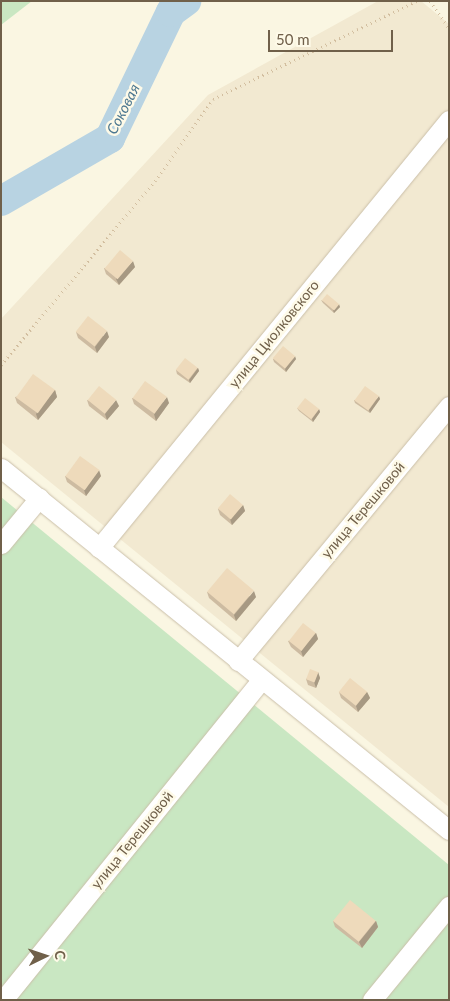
<!DOCTYPE html>
<html>
<head>
<meta charset="utf-8">
<style>
  body { margin:0 }
  #map { position:relative; width:450px; height:1001px; overflow:hidden; background:#faf6e2; font-family:Lato,sans-serif }
  div>[style] { position:absolute }
  .residential>* { inset:0; background:#f2e9d1 }
  .green>* { inset:0; background:#c9e7c2 }
  .river>* { height:30px; margin:-15px; padding:0 15px; transform-origin:15px; border-radius:15px; background:#b8d3e2 }
  .path>* { height:3px; margin-top:-1.5px; transform-origin:0; background:repeating-linear-gradient(90deg,#d2be9f 0 1px,transparent 0 5px) }
  .roads { filter:drop-shadow(0 0 1px #cabfa9) drop-shadow(0 0 1px #cabfa9) }
  .minor>* { height:19px; margin:-9.5px; padding:0 9.5px; transform-origin:9.5px; border-radius:9.5px; background:#fff }
  .wall>* { inset:0; background:#cdbba1 }
  .shaded-wall>* { inset:0; background:#a79983 }
  .building>* { inset:0; background:#eedabb; transform-origin:0 0 }
  span { translate:-50% -50%; white-space:nowrap; text-align:center; line-height:1.15; -webkit-text-stroke:5px #fefae8; paint-order:stroke }
  .street-label { font-size:14px; color:#70604a }
  .water-label { font-size:15px; color:#4c7790; font-style:italic }
  .frame { position:absolute; inset:0; border:2px solid #70604a; pointer-events:none }
  .north { position:absolute; left:20px; top:931px; width:50px; height:50px; -webkit-text-stroke:4px #fefae8; paint-order:stroke; rotate:86deg; font-size:14px; font-weight:700; line-height:20px; text-align:center; color:#70604a }
  .north::after { content:''; display:block; margin:auto; width:18px; height:22px; background:#70604a; clip-path:polygon(50% 0,100% 100%,50% 72%,0 100%) }
  .scale { position:absolute; left:268px; top:30px; width:125px; height:22px; box-sizing:border-box; border:2px solid #70604a; border-top:0; padding-left:6px; font-size:15px; line-height:18px; white-space:nowrap; color:#70604a; -webkit-text-stroke:4px #fefae8; paint-order:stroke }
</style>
</head>
<body>
<div id="map">
  <div class="residential">
    <i style="clip-path:polygon(378px 1px,421px 1px,449px 24px,449px 807px,1px 442px,1px 319px,208px 95px)"></i>
  </div>
  <div class="green">
    <i style="clip-path:polygon(1px 1px,32px 1px,1px 25px)"></i>
    <i style="clip-path:polygon(1px 497px,449px 865px,449px 1000px,1px 1000px)"></i>
  </div>
  <div class="river">
    <i style="left:1px;top:201px;width:126px;rotate:-30deg"></i>
    <i style="left:110px;top:138px;width:140px;rotate:-64.2deg"></i>
    <i style="left:171px;top:12px;width:19px;rotate:-36deg"></i>
  </div>
  <div class="path">
    <i style="left:430px;top:1px;width:33px;rotate:55deg"></i>
    <i style="left:1px;top:365px;width:240px;rotate:-50.1deg"></i>
    <i style="left:155px;top:181px;width:100px;rotate:-54.7deg"></i>
    <i style="left:213px;top:99px;width:226px;rotate:-25.7deg"></i>
  </div>
  <div class="roads">
    <div class="minor">
      <i style="left:1px;top:468px;width:576px;rotate:38.94deg"></i>
      <i style="left:1px;top:544px;width:60px;rotate:-50.4deg"></i>
      <i style="left:99px;top:548px;width:553px;rotate:-50.73deg"></i>
      <i style="left:238px;top:661px;width:331px;rotate:-50.4deg"></i>
      <i style="left:3px;top:1000px;width:411px;rotate:-51.1deg"></i>
      <i style="left:372px;top:1000px;width:122px;rotate:-50.7deg"></i>
    </div>
  </div>
  <div class="wall">
    <i style="clip-path:polygon(135px 267px,119px 285px,106px 274px,104px 268px)"></i>
    <i style="clip-path:polygon(321px 300px,340px 307px,334px 313px,323px 303px)"></i>
    <i style="clip-path:polygon(76px 332px,109px 337px,97px 353px,78px 338px)"></i>
    <i style="clip-path:polygon(273px 359px,296px 359px,286px 372px,274px 362px)"></i>
    <i style="clip-path:polygon(198px 368px,199px 371px,190px 383px,177px 374px,176px 370px)"></i>
    <i style="clip-path:polygon(55px 390px,57px 397px,38px 420px,17px 403px,15px 397px)"></i>
    <i style="clip-path:polygon(132px 398px,169px 403px,156px 421px,134px 404px)"></i>
    <i style="clip-path:polygon(380px 399px,370px 413px,355px 403px,354px 400px)"></i>
    <i style="clip-path:polygon(87px 400px,119px 406px,107px 420px,89px 406px)"></i>
    <i style="clip-path:polygon(297px 408px,319px 409px,320px 412px,313px 422px,299px 411px)"></i>
    <i style="clip-path:polygon(65px 476px,101px 476px,86px 496px,67px 482px)"></i>
    <i style="clip-path:polygon(243px 505px,245px 511px,232px 525px,220px 515px,218px 509px)"></i>
    <i style="clip-path:polygon(207px 592px,256px 597px,236px 621px,209px 598px)"></i>
    <i style="clip-path:polygon(316px 633px,318px 639px,303px 657px,291px 647px,288px 641px)"></i>
    <i style="clip-path:polygon(318px 672px,320px 678px,316px 688px,308px 685px,306px 679px)"></i>
    <i style="clip-path:polygon(339px 692px,367px 692px,370px 698px,358px 712px,341px 698px)"></i>
    <i style="clip-path:polygon(333px 921px,376px 921px,378px 927px,362px 948px,335px 927px)"></i>
  </div>
  <div class="shaded-wall">
    <i style="clip-path:polygon(133px 261px,135px 267px,119px 285px,116px 279px)"></i>
    <i style="clip-path:polygon(339px 304px,340px 307px,334px 313px,333px 310px)"></i>
    <i style="clip-path:polygon(107px 331px,109px 337px,97px 353px,95px 347px)"></i>
    <i style="clip-path:polygon(295px 356px,296px 359px,286px 372px,285px 369px)"></i>
    <i style="clip-path:polygon(198px 368px,199px 371px,190px 383px,189px 380px)"></i>
    <i style="clip-path:polygon(55px 390px,57px 397px,38px 420px,36px 414px)"></i>
    <i style="clip-path:polygon(379px 396px,380px 399px,370px 413px,369px 410px)"></i>
    <i style="clip-path:polygon(167px 397px,169px 403px,156px 421px,154px 414px)"></i>
    <i style="clip-path:polygon(116px 400px,119px 406px,107px 420px,105px 414px)"></i>
    <i style="clip-path:polygon(319px 409px,320px 412px,313px 422px,312px 419px)"></i>
    <i style="clip-path:polygon(99px 470px,101px 476px,86px 496px,84px 490px)"></i>
    <i style="clip-path:polygon(243px 505px,245px 511px,232px 525px,230px 519px)"></i>
    <i style="clip-path:polygon(254px 591px,256px 597px,236px 621px,234px 615px)"></i>
    <i style="clip-path:polygon(316px 633px,318px 639px,303px 657px,301px 651px)"></i>
    <i style="clip-path:polygon(318px 672px,320px 678px,316px 688px,314px 682px)"></i>
    <i style="clip-path:polygon(367px 692px,370px 698px,358px 712px,356px 706px)"></i>
    <i style="clip-path:polygon(376px 921px,378px 927px,362px 948px,359px 942px)"></i>
  </div>
  <div class="building">
    <i style="left:120px;top:250px;width:17px;height:24px;rotate:40deg"></i>
    <i style="left:327px;top:294px;width:16px;height:8px;rotate:40deg"></i>
    <i style="left:88px;top:316px;width:24px;height:20px;rotate:38deg"></i>
    <i style="left:283px;top:346px;width:16px;height:16px;rotate:40deg"></i>
    <i style="left:185px;top:358px;width:16px;height:15px;rotate:38deg"></i>
    <i style="left:33px;top:374px;width:27px;height:29px;rotate:36deg"></i>
    <i style="left:145px;top:381px;width:27px;height:21px;rotate:36deg"></i>
    <i style="left:99px;top:386px;width:22px;height:18px;rotate:39deg"></i>
    <i style="left:365px;top:386px;width:17px;height:18px;rotate:36deg"></i>
    <i style="left:305px;top:398px;width:18px;height:13px;rotate:38deg"></i>
    <i style="left:80px;top:456px;width:24px;height:25px;rotate:36deg"></i>
    <i style="left:230px;top:494px;width:17px;height:19px;rotate:40deg"></i>
    <i style="left:227px;top:568px;width:35px;height:31px;rotate:40deg"></i>
    <i style="left:303px;top:623px;width:16px;height:23px;rotate:38deg"></i>
    <i style="left:310px;top:669px;width:9px;height:11px;rotate:21deg"></i>
    <i style="left:350px;top:678px;width:22px;height:18px;rotate:39deg"></i>
    <i style="left:350px;top:900px;width:33px;height:27px;rotate:39deg"></i>
  </div>
  <div class="street-label">
    <span style="left:274px;top:334px;rotate:-51deg">улица Циолковского</span>
    <span style="left:363px;top:510px;rotate:-50deg">улица Терешковой</span>
    <span style="left:132px;top:840px;rotate:-51deg">улица Терешковой</span>
  </div>
  <div class="water-label">
    <span style="left:123px;top:109px;rotate:-63deg">Соковая</span>
  </div>
  <div class="frame"></div>
  <div class="north">С</div>
  <div class="scale">50 m</div>
</div>
</body>
</html>
